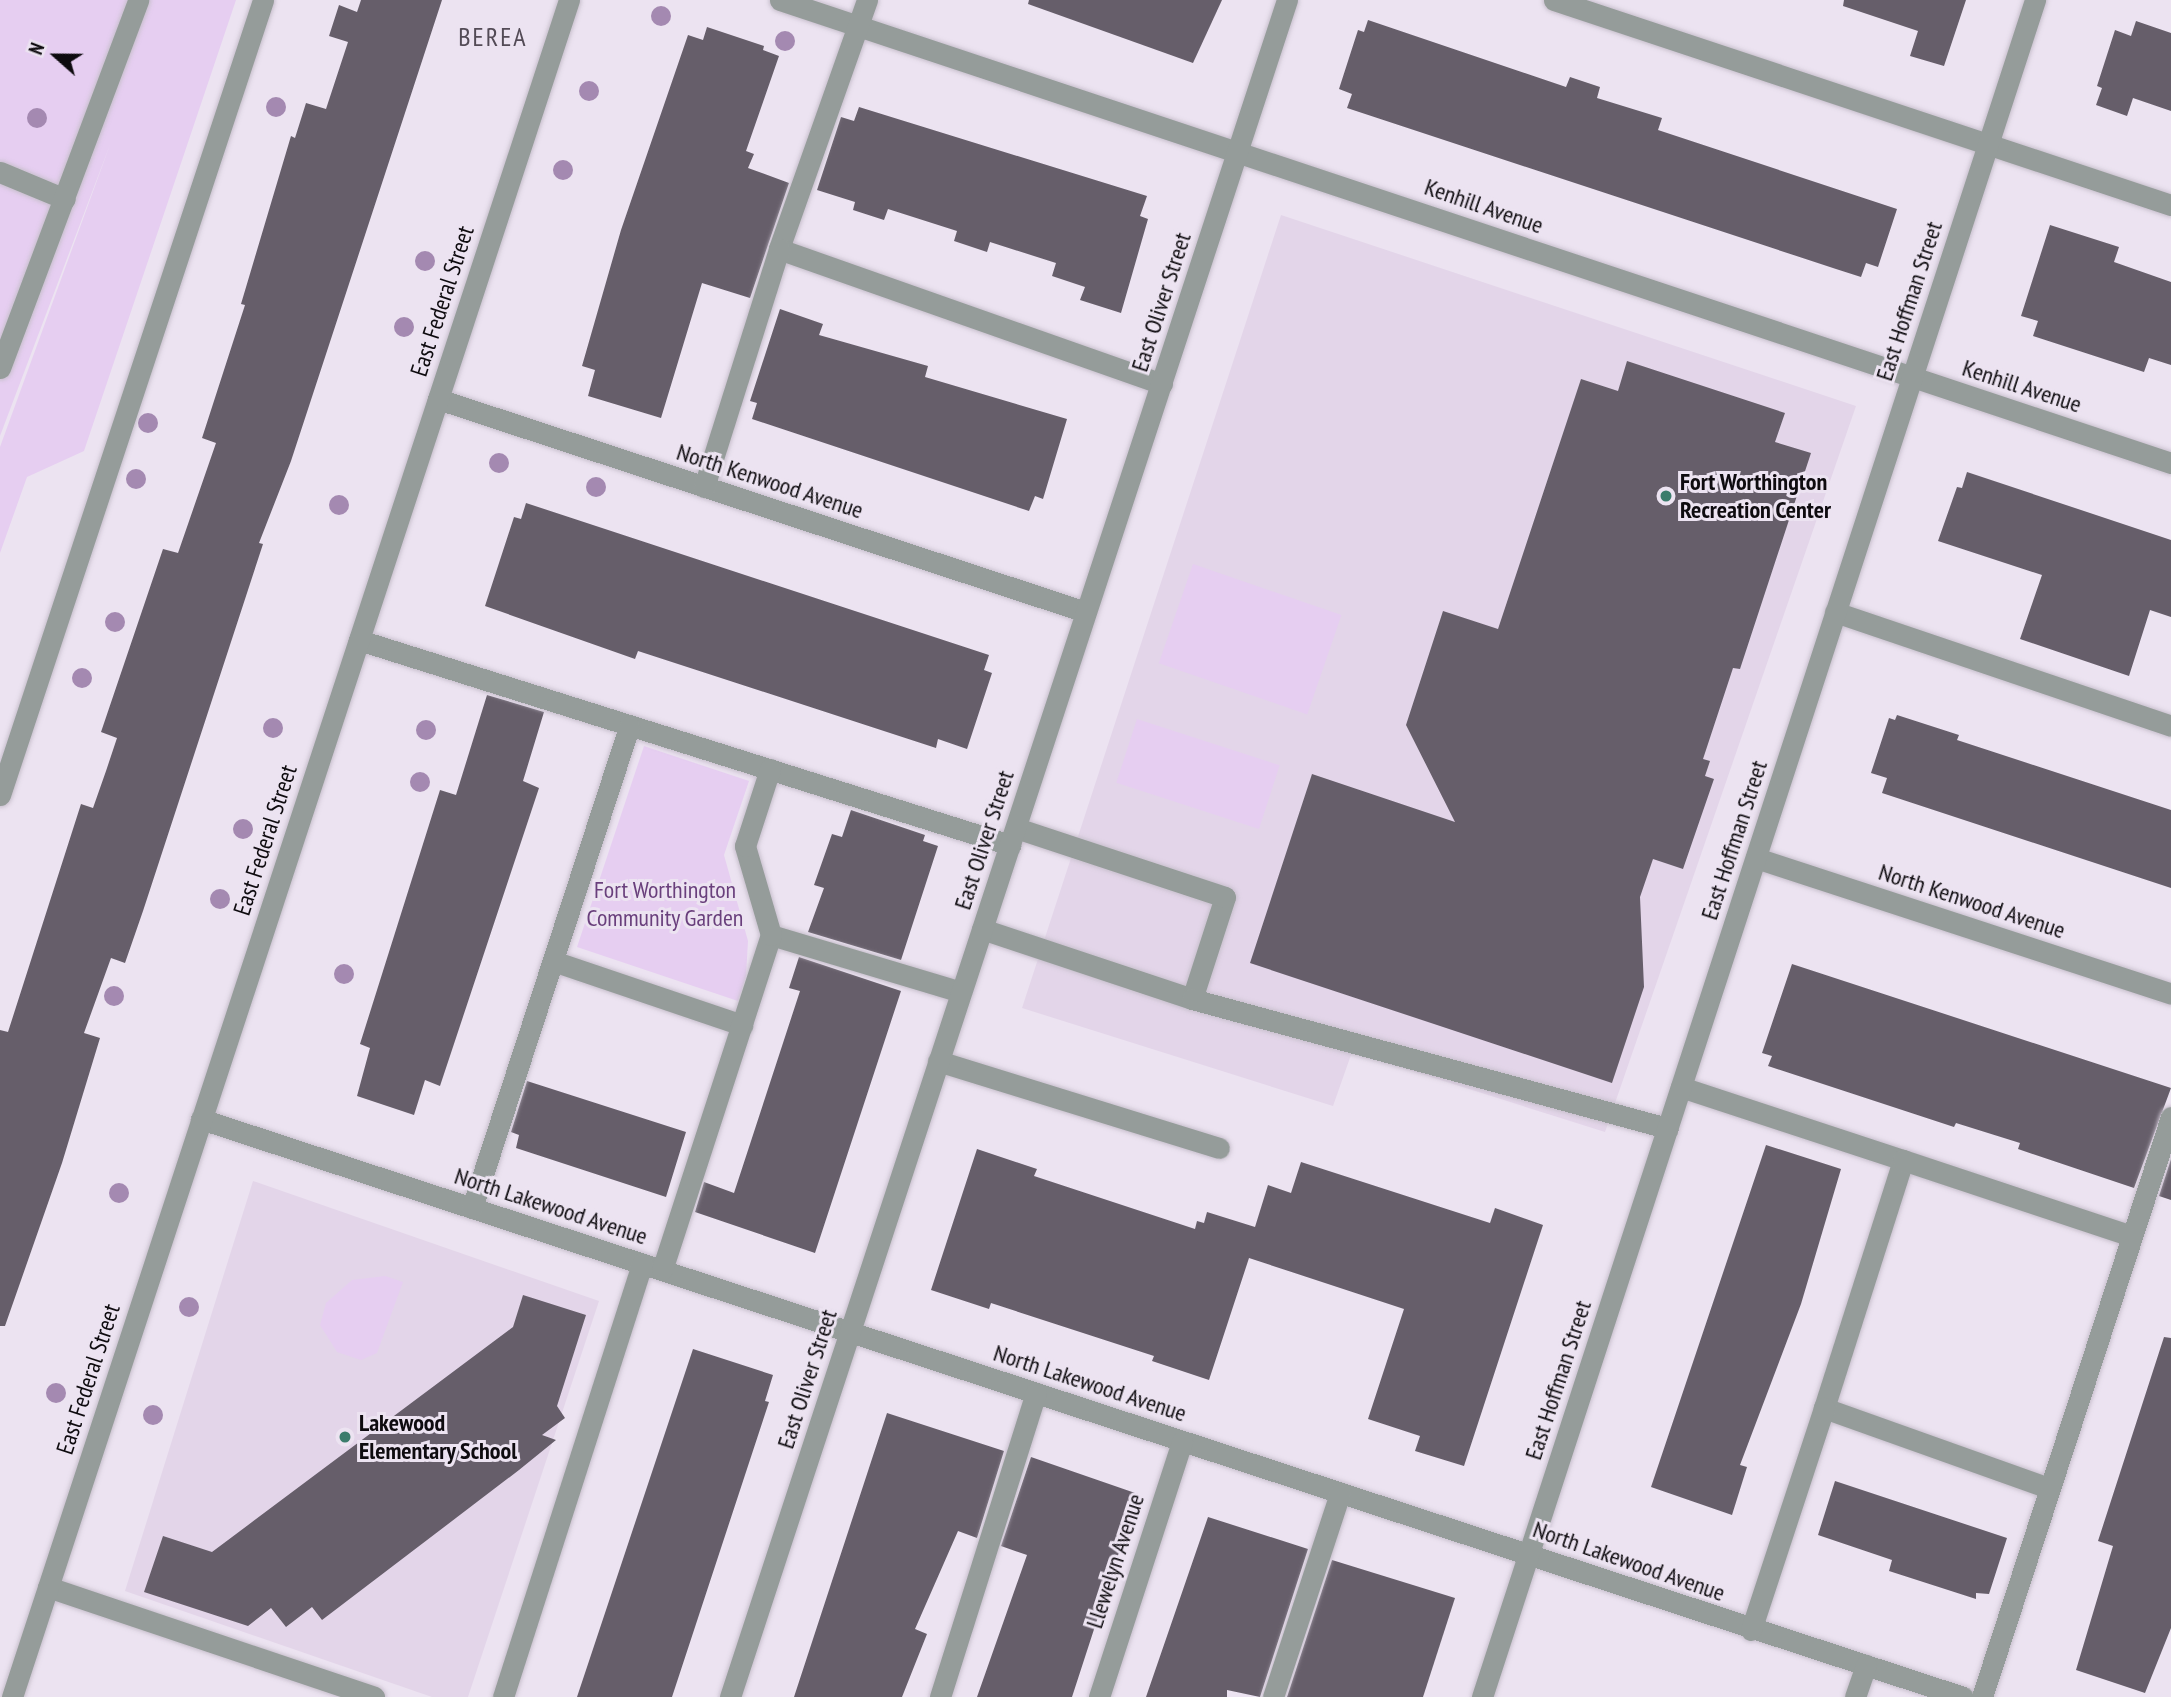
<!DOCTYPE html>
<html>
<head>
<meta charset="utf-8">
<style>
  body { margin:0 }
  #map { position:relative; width:2171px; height:1697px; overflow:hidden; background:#ece3f1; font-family:"PT Sans Narrow",sans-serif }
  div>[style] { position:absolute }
  .built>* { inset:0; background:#e3d5e9 }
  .green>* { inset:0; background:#e6cef1; transform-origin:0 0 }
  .building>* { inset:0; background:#665e6a }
  .roads { filter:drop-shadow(0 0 2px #c8c0cd) drop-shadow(0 0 2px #c8c0cd) }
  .minor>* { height:21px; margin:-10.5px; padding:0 10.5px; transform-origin:10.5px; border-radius:10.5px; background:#959c9a }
  .trees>* { width:20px; height:20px; margin:-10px; border-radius:50%; background:#a489b1 }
  .dots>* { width:19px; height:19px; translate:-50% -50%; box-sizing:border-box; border:4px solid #ece3f1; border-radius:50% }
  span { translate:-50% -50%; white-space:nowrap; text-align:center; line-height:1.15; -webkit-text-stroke:6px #ece3f1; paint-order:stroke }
  .street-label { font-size:24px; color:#0e0b0f }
  .poi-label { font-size:24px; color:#0e0b0f; font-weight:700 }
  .left { translate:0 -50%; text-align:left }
  .park-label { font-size:24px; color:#693f7c }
  .neighbourhood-label { font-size:26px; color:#534b56; letter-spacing:2px }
  .north { position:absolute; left:21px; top:21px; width:70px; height:70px; -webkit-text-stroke:5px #ece3f1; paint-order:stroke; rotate:291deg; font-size:19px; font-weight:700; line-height:28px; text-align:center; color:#0e0b0f }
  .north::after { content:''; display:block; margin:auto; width:24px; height:32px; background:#0e0b0f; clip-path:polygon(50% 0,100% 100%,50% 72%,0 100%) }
</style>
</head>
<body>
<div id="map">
  <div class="built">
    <i style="clip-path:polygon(1281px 215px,1856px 406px,1605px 1132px,1352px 1052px,1333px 1106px,1022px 1008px)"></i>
    <i style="clip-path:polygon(253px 1181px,599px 1301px,468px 1697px,432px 1697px,125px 1591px)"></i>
  </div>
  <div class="green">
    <i style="clip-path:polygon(0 0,236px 0,84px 451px,27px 477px,0 553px,0 447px,111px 142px,0 436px)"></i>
    <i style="left:1193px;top:564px;width:157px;height:105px;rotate:19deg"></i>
    <i style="left:1137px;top:719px;width:150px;height:67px;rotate:18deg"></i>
    <i style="clip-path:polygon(644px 746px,749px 781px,724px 855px,748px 941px,746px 976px,738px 1001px,577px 947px)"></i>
    <i style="clip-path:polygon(385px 1276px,403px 1282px,377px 1353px,361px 1360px,337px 1352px,320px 1325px,326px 1303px,352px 1280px)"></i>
  </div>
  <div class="building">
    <i style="clip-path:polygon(361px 0,442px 0,291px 461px,259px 543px,263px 544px,143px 911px,125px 963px,111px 958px,84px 1033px,100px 1038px,62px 1163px,5px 1326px,0 1326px,0 1030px,8px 1032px,81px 804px,93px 808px,106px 771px,117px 738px,101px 732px,163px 549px,178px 553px,216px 443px,202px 438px,245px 305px,241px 304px,291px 136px,295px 138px,306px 103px,326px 109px,348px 42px,329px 36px,339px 5px,357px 12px)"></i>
    <i style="clip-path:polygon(1029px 0,1222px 0,1193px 63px,1028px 4px)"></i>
    <i style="clip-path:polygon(1844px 0,1966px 0,1944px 66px,1910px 56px,1918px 31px,1843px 6px)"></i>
    <i style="clip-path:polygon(1368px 20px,1566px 87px,1570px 77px,1600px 87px,1597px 98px,1662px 118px,1658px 130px,1897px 209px,1878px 267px,1866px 263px,1861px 277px,1836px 269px,1347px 108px,1352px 94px,1339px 89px,1358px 30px,1364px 32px)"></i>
    <i style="clip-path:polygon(2136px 21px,2171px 33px,2171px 111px,2133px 98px,2127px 116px,2096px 105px,2102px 88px,2097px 86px,2115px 30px,2131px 36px)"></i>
    <i style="clip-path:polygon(707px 27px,764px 46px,763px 50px,779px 56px,746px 151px,754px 154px,748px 168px,789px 183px,750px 298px,702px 283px,661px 418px,588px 396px,595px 370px,582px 366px,621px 230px,688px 35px,703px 40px)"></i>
    <i style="clip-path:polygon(859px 107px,1147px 196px,1140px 216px,1148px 219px,1121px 313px,1080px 300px,1085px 287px,1052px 276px,1056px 263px,990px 242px,987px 252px,954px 241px,957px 231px,888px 209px,884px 220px,853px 210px,855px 202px,817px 190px,841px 117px,854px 121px)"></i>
    <i style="clip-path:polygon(2050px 225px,2119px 247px,2114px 262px,2171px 282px,2171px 365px,2149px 358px,2144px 372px,2033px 336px,2038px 321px,2021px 316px)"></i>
    <i style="clip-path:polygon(780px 309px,823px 324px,819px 335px,928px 366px,925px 377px,1067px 419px,1043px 499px,1035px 496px,1029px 511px,752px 419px,757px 403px,750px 401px)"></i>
    <i style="clip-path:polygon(1627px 361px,1785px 413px,1775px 442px,1811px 453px,1740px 669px,1733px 668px,1703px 759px,1710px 761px,1705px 776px,1714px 779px,1683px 869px,1653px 859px,1640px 897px,1644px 987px,1612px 1083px,1250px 963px,1312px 774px,1455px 822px,1406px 725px,1443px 611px,1498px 629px,1581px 379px,1618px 391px)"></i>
    <i style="clip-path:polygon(1967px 472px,2171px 540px,2171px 617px,2150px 610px,2129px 676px,2020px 639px,2042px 575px,1938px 541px,1957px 487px,1962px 488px)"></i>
    <i style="clip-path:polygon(526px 503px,989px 655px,984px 670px,992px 673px,967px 749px,938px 739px,936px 748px,638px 651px,635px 659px,485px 606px,514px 517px,521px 519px)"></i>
    <i style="clip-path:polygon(487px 695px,544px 712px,523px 781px,539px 788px,440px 1086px,425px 1080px,414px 1115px,357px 1096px,370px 1048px,360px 1044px,440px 790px,456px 795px)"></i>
    <i style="clip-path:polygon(1897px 715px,1959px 735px,1957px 740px,2171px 810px,2171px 888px,1882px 793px,1887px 778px,1871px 773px,1889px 718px,1895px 720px)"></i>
    <i style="clip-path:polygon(851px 810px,925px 835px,923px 841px,938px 846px,901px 960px,808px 932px,824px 888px,814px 885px,832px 834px,842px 837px)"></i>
    <i style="clip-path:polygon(799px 957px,901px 991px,815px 1253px,695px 1212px,704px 1182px,734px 1193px,800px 991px,789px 988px)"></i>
    <i style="clip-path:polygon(1792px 964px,2171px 1088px,2134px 1188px,2018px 1149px,2020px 1143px,1956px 1123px,1954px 1127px,1768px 1066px,1772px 1056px,1762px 1053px)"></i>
    <i style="clip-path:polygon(527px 1081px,686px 1132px,666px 1197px,516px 1148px,519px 1135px,511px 1132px)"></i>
    <i style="clip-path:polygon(1766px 1145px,1841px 1169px,1801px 1304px,1740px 1465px,1747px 1467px,1732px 1515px,1651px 1487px)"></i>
    <i style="clip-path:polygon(977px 1149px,1037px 1169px,1034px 1176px,1195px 1229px,1197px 1221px,1204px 1223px,1207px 1212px,1255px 1227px,1268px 1185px,1291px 1193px,1301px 1162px,1490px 1223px,1495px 1208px,1543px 1225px,1464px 1466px,1415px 1451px,1420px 1436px,1368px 1419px,1404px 1309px,1249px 1258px,1209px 1380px,1152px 1361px,1154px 1356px,991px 1303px,989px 1309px,931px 1290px)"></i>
    <i style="clip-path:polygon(2171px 1159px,2171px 1200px,2159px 1196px)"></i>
    <i style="clip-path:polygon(523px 1295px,586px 1315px,557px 1406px,565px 1418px,542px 1435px,556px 1440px,519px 1470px,322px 1620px,312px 1607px,286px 1627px,271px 1608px,248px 1626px,144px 1592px,163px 1536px,212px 1552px,513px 1327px)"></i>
    <i style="clip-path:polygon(2164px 1337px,2171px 1338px,2171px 1628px,2145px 1693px,2076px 1670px,2113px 1546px,2098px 1541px)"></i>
    <i style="clip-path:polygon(693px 1349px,773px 1375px,765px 1401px,769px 1402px,672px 1697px,577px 1697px)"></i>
    <i style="clip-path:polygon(887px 1413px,1004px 1451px,977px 1538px,958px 1531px,915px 1629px,927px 1634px,902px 1697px,794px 1697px)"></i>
    <i style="clip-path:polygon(1031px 1457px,1138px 1494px,1072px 1697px,977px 1697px,1027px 1555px,1001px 1546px)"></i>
    <i style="clip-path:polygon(1835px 1481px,2007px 1538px,1989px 1594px,1976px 1593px,1976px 1599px,1889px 1571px,1892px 1560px,1818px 1535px)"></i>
    <i style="clip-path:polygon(1208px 1517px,1308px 1549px,1260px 1697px,1227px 1690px,1227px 1697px,1146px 1697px)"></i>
    <i style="clip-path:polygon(1332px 1560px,1455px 1598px,1423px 1697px,1287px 1697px)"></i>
  </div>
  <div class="roads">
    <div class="minor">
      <i style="left:780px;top:0;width:1466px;rotate:18.41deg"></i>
      <i style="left:867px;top:0;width:264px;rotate:109.5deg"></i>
      <i style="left:779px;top:249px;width:406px;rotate:19.4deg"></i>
      <i style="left:1554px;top:0;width:650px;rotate:18.38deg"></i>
      <i style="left:0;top:172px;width:70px;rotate:22.6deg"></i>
      <i style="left:0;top:368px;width:393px;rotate:-69.4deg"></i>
      <i style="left:438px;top:399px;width:682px;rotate:18.2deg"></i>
      <i style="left:704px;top:487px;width:250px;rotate:-72.5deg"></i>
      <i style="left:1835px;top:612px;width:355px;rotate:18.7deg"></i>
      <i style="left:359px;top:640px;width:683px;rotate:17.48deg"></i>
      <i style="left:0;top:795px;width:837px;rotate:-71.69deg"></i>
      <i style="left:1756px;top:858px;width:437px;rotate:18.1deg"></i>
      <i style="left:982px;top:929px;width:221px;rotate:18.4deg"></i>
      <i style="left:1192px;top:999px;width:107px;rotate:-72.1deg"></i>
      <i style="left:1225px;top:897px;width:220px;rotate:-161.7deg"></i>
      <i style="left:771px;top:935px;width:198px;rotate:16.7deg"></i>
      <i style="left:553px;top:961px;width:200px;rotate:18.7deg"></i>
      <i style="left:1192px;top:999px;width:493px;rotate:15.2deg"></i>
      <i style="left:938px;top:1061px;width:294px;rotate:17.2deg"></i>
      <i style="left:1681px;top:1087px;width:234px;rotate:18.2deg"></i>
      <i style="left:201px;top:1119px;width:1854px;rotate:18.16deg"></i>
      <i style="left:472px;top:1208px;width:506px;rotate:-71.92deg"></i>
      <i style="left:662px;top:1270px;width:352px;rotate:-72deg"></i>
      <i style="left:771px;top:935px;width:93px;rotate:-106.3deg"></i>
      <i style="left:745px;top:846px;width:81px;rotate:-72deg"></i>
      <i style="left:2049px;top:1488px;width:239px;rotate:-160.4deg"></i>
      <i style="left:1824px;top:1408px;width:260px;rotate:-72.3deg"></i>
      <i style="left:1903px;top:1160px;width:240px;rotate:18.4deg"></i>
      <i style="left:48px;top:1587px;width:344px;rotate:18.6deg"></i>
      <i style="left:1751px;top:1630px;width:234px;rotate:-71.8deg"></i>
      <i style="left:12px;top:1697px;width:1786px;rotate:-71.83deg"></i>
      <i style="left:503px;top:1697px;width:455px;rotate:-72.2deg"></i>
      <i style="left:730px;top:1697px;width:1786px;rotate:-71.83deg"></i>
      <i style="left:940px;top:1697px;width:319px;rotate:-72.5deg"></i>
      <i style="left:1099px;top:1697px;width:269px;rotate:-72deg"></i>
      <i style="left:1273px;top:1697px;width:215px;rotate:-71.8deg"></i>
      <i style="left:1482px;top:1697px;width:1785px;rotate:-71.95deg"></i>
      <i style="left:1855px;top:1697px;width:34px;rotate:-71deg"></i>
      <i style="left:1982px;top:1697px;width:610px;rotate:-71.95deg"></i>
    </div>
  </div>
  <div class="trees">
    <i style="left:661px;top:16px"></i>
    <i style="left:785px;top:41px"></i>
    <i style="left:589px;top:91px"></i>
    <i style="left:276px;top:107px"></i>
    <i style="left:37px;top:118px"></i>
    <i style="left:563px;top:170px"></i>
    <i style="left:425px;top:261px"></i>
    <i style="left:404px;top:327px"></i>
    <i style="left:148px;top:423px"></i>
    <i style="left:499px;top:463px"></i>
    <i style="left:136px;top:479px"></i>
    <i style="left:596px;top:487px"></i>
    <i style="left:339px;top:505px"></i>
    <i style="left:115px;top:622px"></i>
    <i style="left:82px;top:678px"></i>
    <i style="left:273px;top:728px"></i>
    <i style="left:426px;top:730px"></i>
    <i style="left:420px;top:782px"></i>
    <i style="left:243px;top:829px"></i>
    <i style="left:220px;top:899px"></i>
    <i style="left:344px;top:974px"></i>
    <i style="left:114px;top:996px"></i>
    <i style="left:119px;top:1193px"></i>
    <i style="left:189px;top:1307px"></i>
    <i style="left:56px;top:1393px"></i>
    <i style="left:153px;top:1415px"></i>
  </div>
  <div class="dots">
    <i style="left:1666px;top:496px;background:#3b7c6c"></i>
    <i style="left:345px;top:1437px;background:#3b7c6c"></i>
  </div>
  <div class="street-label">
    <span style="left:1484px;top:206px;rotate:19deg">Kenhill Avenue</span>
    <span style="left:442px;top:301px;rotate:-72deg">East Federal Street</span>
    <span style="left:1909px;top:301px;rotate:-72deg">East Hoffman Street</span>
    <span style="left:1161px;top:302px;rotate:-72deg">East Oliver Street</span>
    <span style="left:2022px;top:386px;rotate:18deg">Kenhill Avenue</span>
    <span style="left:770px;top:481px;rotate:18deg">North Kenwood Avenue</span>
    <span style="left:265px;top:840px;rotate:-72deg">East Federal Street</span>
    <span style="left:984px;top:840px;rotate:-72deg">East Oliver Street</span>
    <span style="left:1734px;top:840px;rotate:-72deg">East Hoffman Street</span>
    <span style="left:1972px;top:901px;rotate:18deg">North Kenwood Avenue</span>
    <span style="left:551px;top:1206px;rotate:18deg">North Lakewood Avenue</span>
    <span style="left:88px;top:1379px;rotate:-72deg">East Federal Street</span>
    <span style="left:807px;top:1379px;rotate:-72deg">East Oliver Street</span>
    <span style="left:1558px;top:1380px;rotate:-72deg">East Hoffman Street</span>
    <span style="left:1090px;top:1383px;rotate:18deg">North Lakewood Avenue</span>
    <span style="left:1115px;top:1561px;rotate:-72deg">Llewelyn Avenue</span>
    <span style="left:1629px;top:1561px;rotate:19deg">North Lakewood Avenue</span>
  </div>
  <div class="poi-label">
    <span class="left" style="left:1680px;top:496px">Fort Worthington<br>Recreation Center</span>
    <span class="left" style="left:359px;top:1437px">Lakewood<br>Elementary School</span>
  </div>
  <div class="park-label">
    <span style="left:665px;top:904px">Fort Worthington<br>Community Garden</span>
  </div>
  <div class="neighbourhood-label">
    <span style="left:493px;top:37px">BEREA</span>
  </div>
  <div class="north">N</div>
</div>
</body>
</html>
